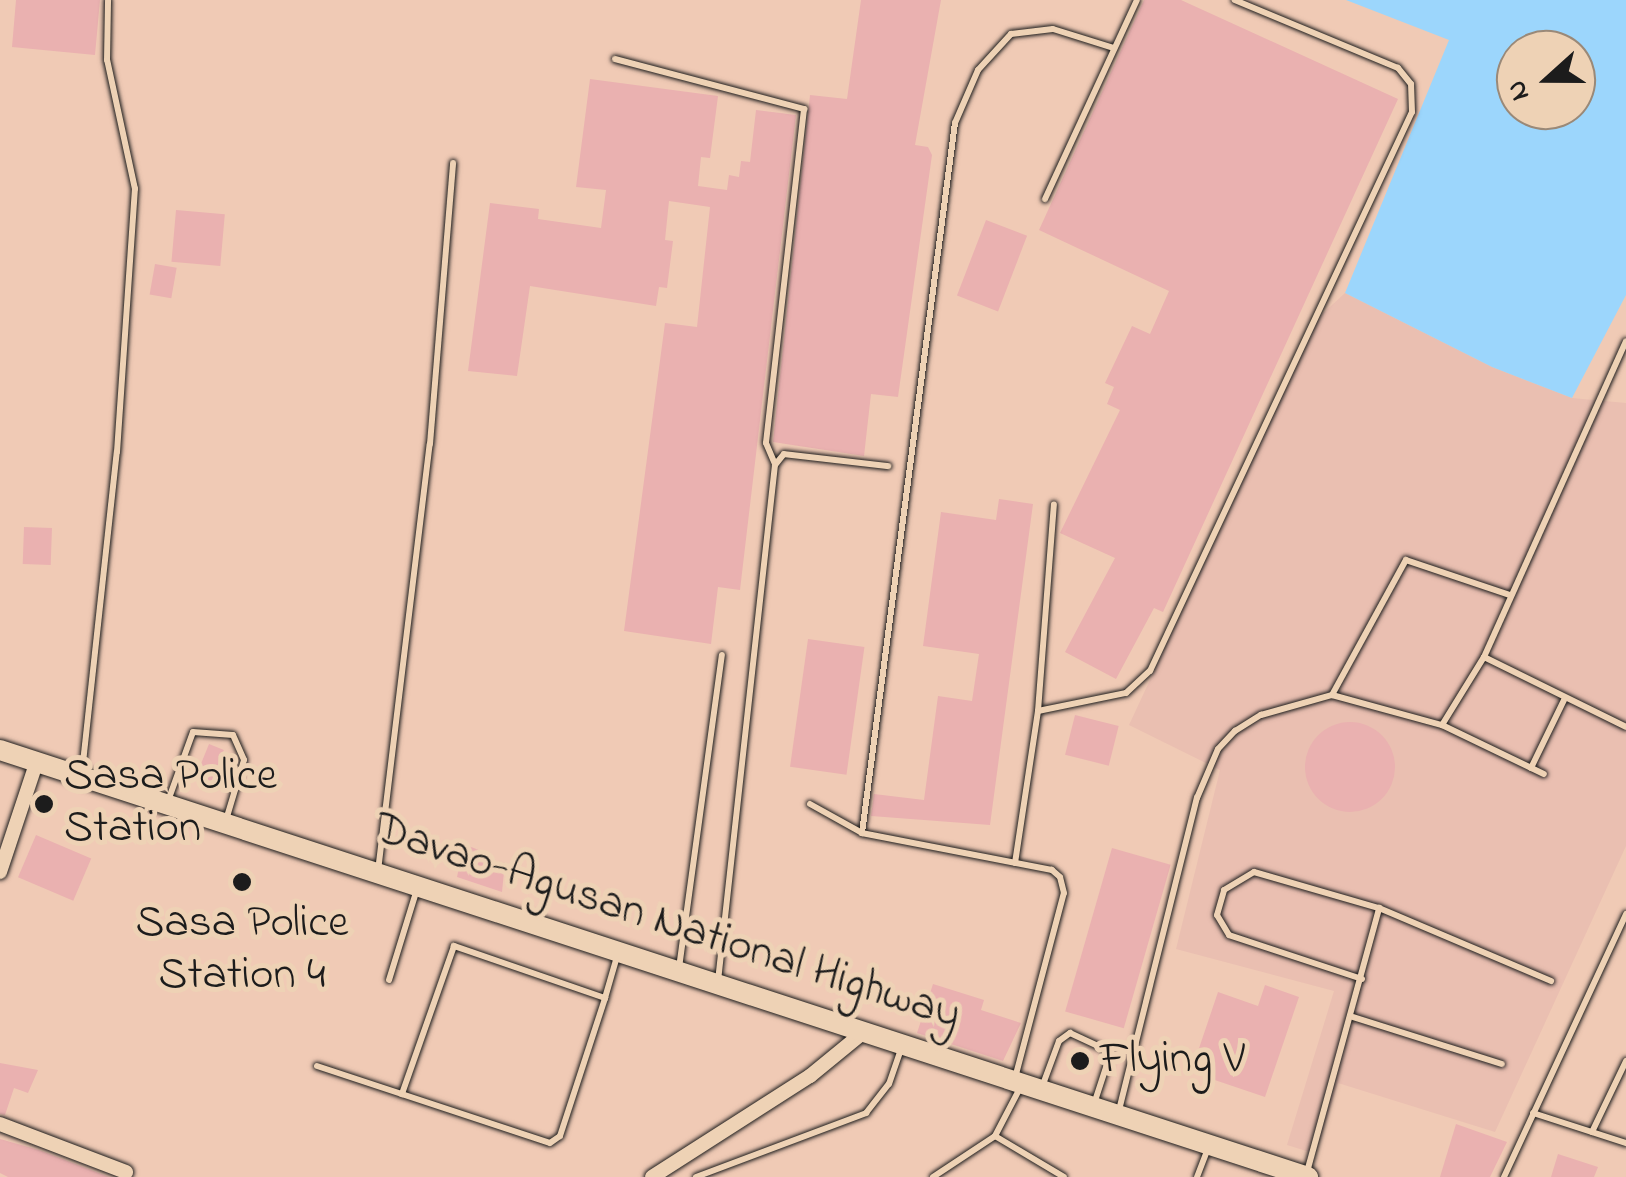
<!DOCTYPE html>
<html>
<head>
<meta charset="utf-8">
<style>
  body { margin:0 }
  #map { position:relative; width:1626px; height:1177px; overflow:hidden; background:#f0cab5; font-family:"Indie Flower",sans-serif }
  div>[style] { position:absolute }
  .built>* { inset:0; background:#eabfb1 }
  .water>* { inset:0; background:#9cd6fc }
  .building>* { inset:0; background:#eab1b0; transform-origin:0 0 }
  .round { border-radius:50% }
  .roads { filter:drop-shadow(0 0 2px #1c1c1c) drop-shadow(0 0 2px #1c1c1c) }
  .service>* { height:6px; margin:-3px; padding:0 3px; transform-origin:3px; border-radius:3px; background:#eed2b5 }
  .minor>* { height:14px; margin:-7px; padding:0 7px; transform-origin:7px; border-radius:7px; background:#eed2b5 }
  .primary>* { height:20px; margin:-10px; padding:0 10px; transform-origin:10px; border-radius:10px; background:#eed2b5 }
  .dots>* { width:28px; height:28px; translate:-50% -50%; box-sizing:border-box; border:5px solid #eed2b5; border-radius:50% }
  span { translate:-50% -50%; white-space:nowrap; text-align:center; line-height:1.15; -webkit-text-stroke:10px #eed2b5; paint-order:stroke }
  .poi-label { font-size:45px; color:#1c1c1c }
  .left { translate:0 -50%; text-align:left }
  .street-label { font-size:45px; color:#1c1c1c }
  .north { position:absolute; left:1496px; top:30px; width:100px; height:100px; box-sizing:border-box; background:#eed2b5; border:2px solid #9a8978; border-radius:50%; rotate:249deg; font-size:28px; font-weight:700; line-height:40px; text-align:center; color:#1c1c1c }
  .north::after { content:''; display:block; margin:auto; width:35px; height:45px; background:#1c1c1c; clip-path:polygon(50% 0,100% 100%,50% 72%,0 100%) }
</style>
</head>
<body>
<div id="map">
  <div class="built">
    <i style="clip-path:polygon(1345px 293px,1492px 367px,1572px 398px,1626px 403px,1626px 846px,1495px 1132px,1338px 1083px,1316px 1154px,1287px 1145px,1334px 991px,1176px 949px,1220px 770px,1129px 725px,1319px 317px)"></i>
  </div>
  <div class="water">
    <i style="clip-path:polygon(evenodd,1346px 0,1626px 0,1626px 295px,1572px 398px,1492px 367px,1345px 293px,1449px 40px,1346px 0,1576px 50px,1576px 110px,1516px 110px,1516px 50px,1576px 50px)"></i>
  </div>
  <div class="building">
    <i style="clip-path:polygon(16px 0,100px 0,95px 55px,12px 47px)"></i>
    <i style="clip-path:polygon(861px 0,941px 0,915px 145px,928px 147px,932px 155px,898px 397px,871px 394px,864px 456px,773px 442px,810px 95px,847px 99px)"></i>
    <i style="clip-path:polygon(1144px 0,1181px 0,1398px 99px,1163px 612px,1154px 608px,1116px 679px,1065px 652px,1115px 558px,1060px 533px,1120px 410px,1107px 404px,1114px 387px,1105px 383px,1132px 326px,1150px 334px,1169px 291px,1039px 230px)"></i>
    <i style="clip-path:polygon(590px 79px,718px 96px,710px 158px,701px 157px,698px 186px,727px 190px,729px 175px,739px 177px,741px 161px,750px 162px,756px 110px,796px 115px,740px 590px,718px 587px,711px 644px,624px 631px,665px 323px,697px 327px,710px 207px,669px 201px,665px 240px,673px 241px,667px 288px,659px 287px,656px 306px,530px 286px,517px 376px,468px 371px,490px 203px,539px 209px,538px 219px,601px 228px,606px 190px,576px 187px)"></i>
    <i style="left:176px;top:210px;width:49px;height:52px;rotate:5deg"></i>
    <i style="left:986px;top:220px;width:44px;height:81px;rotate:21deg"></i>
    <i style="left:155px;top:264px;width:22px;height:31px;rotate:10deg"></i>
    <i style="clip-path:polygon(999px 499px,1033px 504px,990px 825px,871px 816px,874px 794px,924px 800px,938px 696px,972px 701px,979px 654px,923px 646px,941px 512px,996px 520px)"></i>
    <i style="left:24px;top:527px;width:28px;height:37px;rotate:2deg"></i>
    <i style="left:808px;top:639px;width:57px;height:129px;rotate:8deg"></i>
    <i style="left:1075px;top:715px;width:45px;height:41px;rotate:14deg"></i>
    <i class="round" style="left:1305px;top:722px;width:90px;height:90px"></i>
    <i style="left:209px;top:744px;width:16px;height:39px;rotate:22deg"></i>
    <i style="left:36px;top:835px;width:60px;height:46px;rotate:23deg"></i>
    <i style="clip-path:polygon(464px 844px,486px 853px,485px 861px,505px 862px,502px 892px,457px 877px)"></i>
    <i style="left:1112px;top:848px;width:61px;height:170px;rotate:16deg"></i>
    <i style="clip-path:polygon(933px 984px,984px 1000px,981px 1010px,1021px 1023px,1003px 1061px,917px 1033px)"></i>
    <i style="clip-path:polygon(1265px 985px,1299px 997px,1265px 1097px,1191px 1072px,1218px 992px,1258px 1006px)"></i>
    <i style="clip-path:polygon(0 1063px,38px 1070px,28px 1093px,14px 1088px,5px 1115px,0 1114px)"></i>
    <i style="clip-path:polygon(1456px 1124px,1507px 1142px,1490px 1177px,1440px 1177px)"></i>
    <i style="clip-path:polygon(0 1139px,39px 1150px,109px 1177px,8px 1177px,0 1173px)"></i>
    <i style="clip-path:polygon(1558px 1154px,1598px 1167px,1594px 1177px,1551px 1177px)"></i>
  </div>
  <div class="roads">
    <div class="service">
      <i style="left:615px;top:59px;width:196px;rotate:14.8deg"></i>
      <i style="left:804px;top:109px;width:336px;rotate:96.5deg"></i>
      <i style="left:766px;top:443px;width:23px;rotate:67deg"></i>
      <i style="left:1045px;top:199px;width:219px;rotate:-65.2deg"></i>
      <i style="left:1484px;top:657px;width:158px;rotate:26.2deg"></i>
      <i style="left:1332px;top:695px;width:154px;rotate:-61.3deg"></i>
      <i style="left:1406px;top:560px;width:110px;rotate:18.6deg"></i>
      <i style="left:1038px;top:711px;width:207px;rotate:-85.6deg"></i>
      <i style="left:1442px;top:725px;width:80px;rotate:-58.3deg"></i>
      <i style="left:1484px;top:657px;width:346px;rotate:-65.8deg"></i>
      <i style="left:1531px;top:768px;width:76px;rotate:-64.1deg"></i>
      <i style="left:82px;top:772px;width:322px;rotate:-83.8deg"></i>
      <i style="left:117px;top:452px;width:264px;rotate:-86.1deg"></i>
      <i style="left:135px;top:189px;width:132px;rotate:-102.2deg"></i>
      <i style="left:107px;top:60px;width:60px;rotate:-89deg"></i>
      <i style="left:168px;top:801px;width:73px;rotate:-70.1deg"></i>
      <i style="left:193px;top:732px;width:40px;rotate:4.3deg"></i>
      <i style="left:233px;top:735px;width:27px;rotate:66deg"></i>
      <i style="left:244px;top:760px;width:63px;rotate:106.7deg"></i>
      <i style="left:810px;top:804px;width:60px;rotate:29.1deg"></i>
      <i style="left:1015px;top:863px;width:154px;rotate:-81.4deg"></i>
      <i style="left:1038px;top:711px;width:90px;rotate:-11.6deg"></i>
      <i style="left:1126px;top:693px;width:33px;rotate:-43deg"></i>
      <i style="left:1150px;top:671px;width:617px;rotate:-64.89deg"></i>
      <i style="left:1412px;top:112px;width:28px;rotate:-92deg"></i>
      <i style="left:1411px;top:84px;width:21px;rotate:-129deg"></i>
      <i style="left:1398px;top:68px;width:177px;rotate:-157.4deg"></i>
      <i style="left:378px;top:871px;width:430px;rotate:-83.1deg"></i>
      <i style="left:430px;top:444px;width:282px;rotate:-85.3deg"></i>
      <i style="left:679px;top:968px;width:316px;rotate:-82.2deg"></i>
      <i style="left:1362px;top:979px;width:140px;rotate:-161.7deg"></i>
      <i style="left:1229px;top:935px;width:23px;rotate:-121deg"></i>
      <i style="left:1217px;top:915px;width:26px;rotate:-74deg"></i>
      <i style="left:1224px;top:890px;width:35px;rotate:-31deg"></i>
      <i style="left:1254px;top:872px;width:130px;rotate:16.1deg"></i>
      <i style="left:1379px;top:908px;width:187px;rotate:23deg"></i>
      <i style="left:389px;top:980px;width:92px;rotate:-72.9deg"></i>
      <i style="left:718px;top:981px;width:519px;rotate:-83.7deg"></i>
      <i style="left:775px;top:465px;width:14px;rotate:-51deg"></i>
      <i style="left:784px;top:454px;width:105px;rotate:6.6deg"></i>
      <i style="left:605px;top:998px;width:47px;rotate:-73.9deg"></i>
      <i style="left:1353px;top:1017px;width:156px;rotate:17.5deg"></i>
      <i style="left:317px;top:1066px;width:245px;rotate:18.3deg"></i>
      <i style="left:550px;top:1143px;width:12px;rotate:-35deg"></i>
      <i style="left:560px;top:1136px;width:145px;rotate:-71.9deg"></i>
      <i style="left:605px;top:998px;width:160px;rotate:-161deg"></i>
      <i style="left:454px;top:946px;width:157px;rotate:109.4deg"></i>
      <i style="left:1015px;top:1078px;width:191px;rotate:-75.2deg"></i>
      <i style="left:1064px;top:893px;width:16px;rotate:-104deg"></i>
      <i style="left:1060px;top:877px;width:11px;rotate:-139deg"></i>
      <i style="left:1052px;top:870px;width:194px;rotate:-169deg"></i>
      <i style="left:862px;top:833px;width:716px;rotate:-82.54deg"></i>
      <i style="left:955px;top:123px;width:58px;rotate:-66.5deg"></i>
      <i style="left:978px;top:70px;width:49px;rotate:-47.5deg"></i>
      <i style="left:1011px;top:34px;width:42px;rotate:-6.8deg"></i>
      <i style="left:1053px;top:29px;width:64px;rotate:17.3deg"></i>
      <i style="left:1042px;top:1087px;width:49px;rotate:-69.7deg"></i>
      <i style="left:1059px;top:1041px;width:14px;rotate:-36deg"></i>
      <i style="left:1070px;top:1033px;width:45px;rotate:24.9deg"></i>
      <i style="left:1111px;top:1052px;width:52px;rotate:108.1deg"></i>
      <i style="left:1119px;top:1110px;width:322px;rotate:-76deg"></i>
      <i style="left:1197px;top:798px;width:53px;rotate:-66.8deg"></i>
      <i style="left:1218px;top:749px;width:25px;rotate:-47deg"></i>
      <i style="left:1235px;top:731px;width:31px;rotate:-32deg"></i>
      <i style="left:1261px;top:715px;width:74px;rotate:-15.7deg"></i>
      <i style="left:1332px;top:695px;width:114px;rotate:15.3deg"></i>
      <i style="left:1442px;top:725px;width:113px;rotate:25.7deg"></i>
      <i style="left:1533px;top:1113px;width:98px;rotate:17.9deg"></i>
      <i style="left:1592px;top:1132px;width:79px;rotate:-64.4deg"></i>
      <i style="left:995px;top:1136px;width:80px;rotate:30.7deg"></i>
      <i style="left:1307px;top:1172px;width:274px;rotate:-74.7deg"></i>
      <i style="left:696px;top:1177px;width:182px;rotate:-20.6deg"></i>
      <i style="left:866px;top:1113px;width:37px;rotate:-52deg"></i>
      <i style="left:889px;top:1084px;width:37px;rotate:-71deg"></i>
      <i style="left:933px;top:1177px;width:74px;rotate:-33.5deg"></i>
      <i style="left:995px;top:1136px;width:54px;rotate:-62.5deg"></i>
      <i style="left:1197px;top:1177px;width:30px;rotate:-69deg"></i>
      <i style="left:1504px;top:1177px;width:290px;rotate:-65.1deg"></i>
    </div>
    <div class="minor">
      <i style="left:0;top:872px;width:117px;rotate:-71.6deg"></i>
      <i style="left:0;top:1124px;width:135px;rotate:20.9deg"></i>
      <i style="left:652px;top:1177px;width:188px;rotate:-32.6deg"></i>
      <i style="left:810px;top:1076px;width:71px;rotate:-39.3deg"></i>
    </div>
    <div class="primary">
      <i style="left:0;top:750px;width:1376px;rotate:18.08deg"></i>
    </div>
  </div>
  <div class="dots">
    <i style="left:44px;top:804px;background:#1c1c1c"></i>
    <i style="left:242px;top:882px;background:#1c1c1c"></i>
    <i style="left:1080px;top:1061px;background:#1c1c1c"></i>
  </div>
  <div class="poi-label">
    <span class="left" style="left:64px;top:804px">Sasa Police<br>Station</span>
    <span style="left:242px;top:951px">Sasa Police<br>Station 4</span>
    <span class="left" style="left:1100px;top:1061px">Flying V</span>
  </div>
  <div class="street-label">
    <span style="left:667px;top:924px;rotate:18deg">Davao-Agusan National Highway</span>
  </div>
  <div class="north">N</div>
</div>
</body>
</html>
